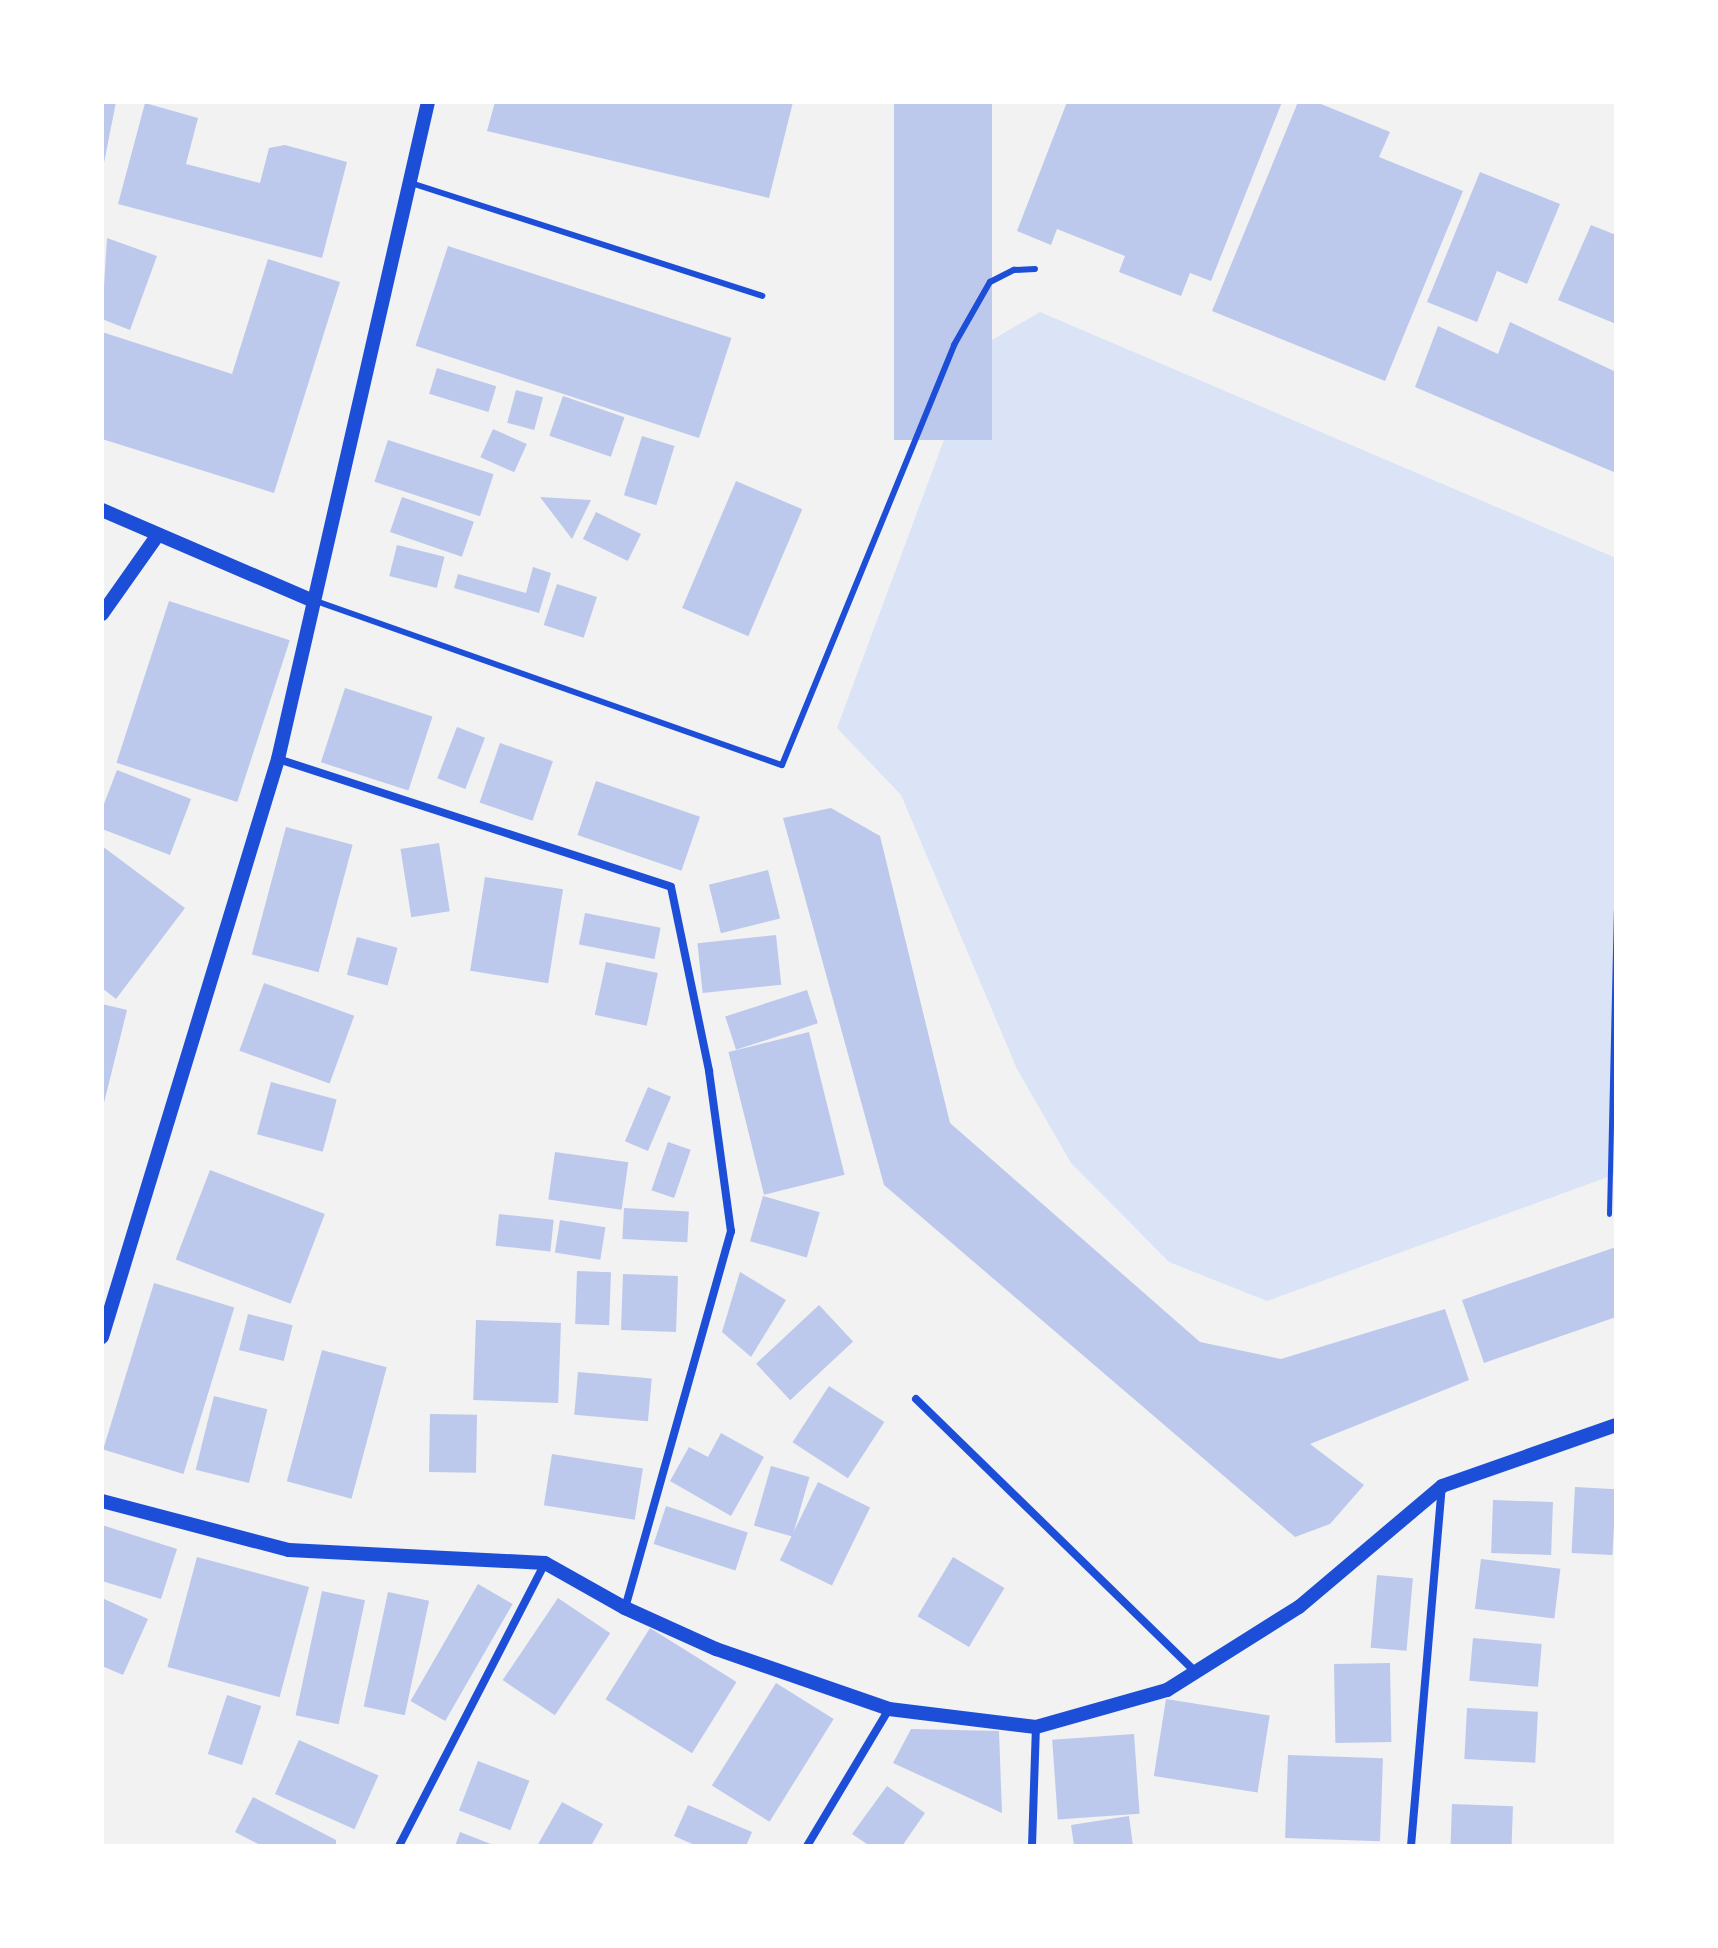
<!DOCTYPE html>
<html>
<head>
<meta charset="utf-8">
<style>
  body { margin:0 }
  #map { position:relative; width:1718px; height:1948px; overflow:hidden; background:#f2f2f2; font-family:"Open Sans",sans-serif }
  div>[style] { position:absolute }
  .green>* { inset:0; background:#dbe4f7 }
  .building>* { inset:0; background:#bdc9ec; transform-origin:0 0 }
  .path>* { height:5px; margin:-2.5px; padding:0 2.5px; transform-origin:2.5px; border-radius:2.5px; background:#1d4ed8 }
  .service>* { height:6px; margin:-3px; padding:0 3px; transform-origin:3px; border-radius:3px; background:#1d4ed8 }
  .minor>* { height:8px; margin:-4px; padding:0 4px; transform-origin:4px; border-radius:4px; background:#1d4ed8 }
  .tertiary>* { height:14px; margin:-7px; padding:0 7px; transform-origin:7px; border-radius:7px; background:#1d4ed8 }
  span { translate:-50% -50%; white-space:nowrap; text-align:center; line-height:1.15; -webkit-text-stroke:7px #fff; paint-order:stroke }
  .frame { position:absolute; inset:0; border:104px solid #fff; pointer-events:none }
</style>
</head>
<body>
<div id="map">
  <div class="green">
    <i style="clip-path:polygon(1040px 312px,1616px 558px,1616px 1174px,1267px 1301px,1169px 1262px,1071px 1163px,1017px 1069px,901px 795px,837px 728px,978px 348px)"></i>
  </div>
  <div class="building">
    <i style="clip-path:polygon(102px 102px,116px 102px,103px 168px,102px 167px)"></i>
    <i style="clip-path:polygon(495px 102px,793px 102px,769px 198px,487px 131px)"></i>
    <i style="left:894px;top:102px;width:98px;height:338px"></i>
    <i style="clip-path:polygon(1067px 102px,1282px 102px,1211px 281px,1190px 273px,1181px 296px,1119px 272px,1125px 256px,1057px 229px,1051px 245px,1017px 231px)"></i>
    <i style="clip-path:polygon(1298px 102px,1316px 102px,1390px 132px,1379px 157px,1463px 191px,1385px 381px,1212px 311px)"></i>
    <i style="clip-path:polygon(145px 103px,198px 118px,186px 164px,260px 183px,269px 148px,285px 145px,347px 162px,322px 258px,118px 204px)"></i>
    <i style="clip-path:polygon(1480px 172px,1560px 204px,1527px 284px,1497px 271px,1477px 322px,1427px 302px)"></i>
    <i style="clip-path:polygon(1591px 225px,1616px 235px,1616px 324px,1558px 300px)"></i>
    <i style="clip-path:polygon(107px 238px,157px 256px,130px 330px,102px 319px)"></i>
    <i style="left:448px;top:246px;width:298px;height:105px;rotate:18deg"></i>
    <i style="clip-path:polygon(268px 259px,340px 282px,274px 493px,102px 439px,102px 332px,232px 374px)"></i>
    <i style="clip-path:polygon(1510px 322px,1616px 372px,1616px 473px,1415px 387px,1438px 326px,1498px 354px)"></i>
    <i style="left:437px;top:368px;width:62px;height:27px;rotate:17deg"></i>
    <i style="left:516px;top:390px;width:28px;height:34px;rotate:15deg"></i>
    <i style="left:563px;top:396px;width:65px;height:42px;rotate:19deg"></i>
    <i style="left:493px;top:429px;width:37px;height:31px;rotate:24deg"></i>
    <i style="left:642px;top:436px;width:34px;height:62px;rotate:17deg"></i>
    <i style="left:388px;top:440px;width:111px;height:44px;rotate:18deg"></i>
    <i style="left:736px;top:481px;width:72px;height:138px;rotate:23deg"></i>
    <i style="left:402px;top:497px;width:76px;height:37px;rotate:19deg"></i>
    <i style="clip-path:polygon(540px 497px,591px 500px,572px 539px)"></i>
    <i style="left:596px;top:512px;width:50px;height:30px;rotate:26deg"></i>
    <i style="left:397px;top:545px;width:49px;height:32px;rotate:14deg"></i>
    <i style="clip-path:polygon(533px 567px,551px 573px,539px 613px,454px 588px,458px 574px,526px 593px)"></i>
    <i style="left:557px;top:584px;width:42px;height:43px;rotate:18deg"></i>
    <i style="left:169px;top:601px;width:127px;height:170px;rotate:18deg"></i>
    <i style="left:345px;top:688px;width:92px;height:78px;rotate:18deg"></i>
    <i style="left:457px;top:727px;width:30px;height:55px;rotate:21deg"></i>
    <i style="left:500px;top:743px;width:56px;height:63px;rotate:19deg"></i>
    <i style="clip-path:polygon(117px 770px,191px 799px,170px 855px,102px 829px,102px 809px)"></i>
    <i style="left:596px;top:781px;width:110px;height:57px;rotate:19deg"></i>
    <i style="clip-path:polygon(831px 808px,880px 836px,950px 1123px,1200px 1342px,1281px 1359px,1445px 1309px,1469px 1380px,1310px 1444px,1364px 1485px,1330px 1524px,1295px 1537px,884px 1185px,783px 818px)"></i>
    <i style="left:286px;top:827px;width:69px;height:132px;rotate:15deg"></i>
    <i style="left:439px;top:843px;width:69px;height:39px;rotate:81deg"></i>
    <i style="clip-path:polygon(102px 846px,185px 908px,116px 999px,102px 988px)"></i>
    <i style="left:768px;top:870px;width:50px;height:61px;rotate:76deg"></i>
    <i style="left:485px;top:877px;width:79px;height:95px;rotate:9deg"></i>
    <i style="left:585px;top:913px;width:77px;height:32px;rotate:11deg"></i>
    <i style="left:776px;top:935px;width:50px;height:79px;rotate:84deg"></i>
    <i style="left:357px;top:937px;width:42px;height:39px;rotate:15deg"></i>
    <i style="left:606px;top:962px;width:53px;height:54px;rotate:12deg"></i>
    <i style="left:264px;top:983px;width:96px;height:72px;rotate:20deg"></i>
    <i style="left:807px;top:990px;width:35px;height:86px;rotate:72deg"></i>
    <i style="clip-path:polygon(102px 1004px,127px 1010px,103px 1107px,102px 1107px)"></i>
    <i style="left:809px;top:1032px;width:147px;height:83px;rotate:76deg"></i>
    <i style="left:271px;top:1082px;width:68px;height:54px;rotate:15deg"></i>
    <i style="left:648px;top:1087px;width:25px;height:59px;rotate:23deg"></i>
    <i style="left:668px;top:1142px;width:24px;height:51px;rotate:19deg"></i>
    <i style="left:555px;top:1152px;width:74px;height:48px;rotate:8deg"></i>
    <i style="left:210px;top:1170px;width:123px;height:96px;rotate:21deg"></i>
    <i style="left:763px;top:1196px;width:59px;height:47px;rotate:16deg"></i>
    <i style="left:624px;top:1208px;width:65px;height:31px;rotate:3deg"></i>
    <i style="left:499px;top:1214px;width:55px;height:32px;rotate:6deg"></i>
    <i style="left:560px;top:1220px;width:46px;height:33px;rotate:9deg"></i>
    <i style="clip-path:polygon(1616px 1247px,1616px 1317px,1484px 1363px,1462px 1300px)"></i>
    <i style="left:577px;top:1271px;width:34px;height:53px;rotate:2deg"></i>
    <i style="clip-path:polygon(740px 1272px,786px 1300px,751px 1357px,722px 1332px)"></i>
    <i style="left:623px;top:1274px;width:55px;height:56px;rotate:2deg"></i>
    <i style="left:154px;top:1283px;width:84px;height:174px;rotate:17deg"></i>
    <i style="left:819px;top:1305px;width:50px;height:86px;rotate:47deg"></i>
    <i style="left:248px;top:1314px;width:46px;height:37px;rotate:14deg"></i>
    <i style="left:476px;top:1320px;width:85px;height:80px;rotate:2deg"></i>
    <i style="left:322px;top:1350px;width:67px;height:136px;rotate:15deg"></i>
    <i style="left:578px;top:1372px;width:74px;height:43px;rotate:5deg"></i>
    <i style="left:829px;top:1386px;width:66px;height:67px;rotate:33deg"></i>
    <i style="left:214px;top:1396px;width:55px;height:76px;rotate:14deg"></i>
    <i style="left:430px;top:1414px;width:47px;height:58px;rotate:1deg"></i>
    <i style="clip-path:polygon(721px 1433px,764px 1457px,731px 1516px,670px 1481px,689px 1447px,708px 1457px)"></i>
    <i style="left:552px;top:1454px;width:92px;height:52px;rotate:9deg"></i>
    <i style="left:771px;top:1466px;width:40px;height:62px;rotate:16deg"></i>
    <i style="left:818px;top:1482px;width:58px;height:87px;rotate:26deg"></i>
    <i style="left:1575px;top:1487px;width:41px;height:66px;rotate:3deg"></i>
    <i style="left:1493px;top:1500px;width:60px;height:53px;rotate:2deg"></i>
    <i style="left:666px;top:1506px;width:86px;height:40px;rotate:18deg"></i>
    <i style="clip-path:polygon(102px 1525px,177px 1549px,161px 1599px,102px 1581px)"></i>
    <i style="left:197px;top:1557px;width:116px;height:114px;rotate:15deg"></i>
    <i style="left:953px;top:1557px;width:60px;height:69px;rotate:31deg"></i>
    <i style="left:1481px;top:1559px;width:80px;height:50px;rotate:7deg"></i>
    <i style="left:1377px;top:1575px;width:36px;height:73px;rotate:5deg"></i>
    <i style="left:478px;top:1584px;width:40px;height:135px;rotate:30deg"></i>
    <i style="left:322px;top:1591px;width:44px;height:127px;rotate:12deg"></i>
    <i style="left:388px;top:1592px;width:42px;height:117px;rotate:12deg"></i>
    <i style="clip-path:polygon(102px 1598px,148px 1619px,123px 1675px,102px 1666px)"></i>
    <i style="left:558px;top:1598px;width:63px;height:99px;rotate:34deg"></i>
    <i style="left:650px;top:1628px;width:102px;height:84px;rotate:32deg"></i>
    <i style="left:1473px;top:1638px;width:69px;height:43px;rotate:5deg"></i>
    <i style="left:1390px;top:1663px;width:79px;height:56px;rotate:89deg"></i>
    <i style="left:776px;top:1683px;width:68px;height:121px;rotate:32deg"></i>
    <i style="left:227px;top:1695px;width:36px;height:62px;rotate:18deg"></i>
    <i style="left:1166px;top:1699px;width:105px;height:78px;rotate:9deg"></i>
    <i style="left:1467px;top:1708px;width:71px;height:51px;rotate:3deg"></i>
    <i style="clip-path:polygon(911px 1729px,999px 1731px,1002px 1813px,893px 1763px)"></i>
    <i style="left:1134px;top:1734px;width:80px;height:82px;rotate:86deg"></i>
    <i style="left:299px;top:1740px;width:87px;height:59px;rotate:24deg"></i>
    <i style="left:1288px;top:1755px;width:95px;height:83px;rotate:2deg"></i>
    <i style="left:478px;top:1761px;width:55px;height:53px;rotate:21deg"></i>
    <i style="clip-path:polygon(887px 1786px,925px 1813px,902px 1846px,870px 1846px,852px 1834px)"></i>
    <i style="clip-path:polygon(253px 1797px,336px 1840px,336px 1846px,262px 1846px,235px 1832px)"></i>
    <i style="clip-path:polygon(562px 1802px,603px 1824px,591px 1846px,537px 1846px)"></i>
    <i style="left:1452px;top:1804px;width:61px;height:42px;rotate:2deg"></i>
    <i style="clip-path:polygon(688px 1805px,752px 1832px,746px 1846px,697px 1846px,674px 1836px)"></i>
    <i style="clip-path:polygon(1129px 1816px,1133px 1846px,1074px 1846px,1071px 1825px)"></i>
    <i style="clip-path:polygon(460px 1832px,496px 1846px,455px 1846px)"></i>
  </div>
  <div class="path">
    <i style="left:1609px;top:1214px;width:304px;rotate:-88.7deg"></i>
  </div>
  <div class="service">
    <i style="left:411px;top:183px;width:369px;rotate:17.8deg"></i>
    <i style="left:313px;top:600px;width:497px;rotate:19.4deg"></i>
    <i style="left:782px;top:765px;width:454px;rotate:-67.7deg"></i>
    <i style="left:954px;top:345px;width:73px;rotate:-60.3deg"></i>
    <i style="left:990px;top:282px;width:27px;rotate:-27deg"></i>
    <i style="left:1014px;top:270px;width:21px;rotate:-3deg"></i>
  </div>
  <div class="minor">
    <i style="left:278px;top:759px;width:413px;rotate:18deg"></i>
    <i style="left:671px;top:887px;width:188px;rotate:78.3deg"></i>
    <i style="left:709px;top:1071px;width:162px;rotate:82.2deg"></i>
    <i style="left:731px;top:1231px;width:392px;rotate:105.7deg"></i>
    <i style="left:916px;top:1399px;width:392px;rotate:44.3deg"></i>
    <i style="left:399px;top:1846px;width:318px;rotate:-62.7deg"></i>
    <i style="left:807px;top:1846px;width:160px;rotate:-59.1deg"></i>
    <i style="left:1032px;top:1846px;width:119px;rotate:-88.1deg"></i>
    <i style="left:1411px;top:1846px;width:359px;rotate:-85.1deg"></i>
  </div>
  <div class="tertiary">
    <i style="left:102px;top:510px;width:228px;rotate:23.3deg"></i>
    <i style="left:102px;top:614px;width:95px;rotate:-54.8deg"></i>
    <i style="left:102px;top:1337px;width:604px;rotate:-73.06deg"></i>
    <i style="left:278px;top:759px;width:674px;rotate:-77.14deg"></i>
    <i style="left:102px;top:1501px;width:193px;rotate:14.7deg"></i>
    <i style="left:289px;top:1550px;width:256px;rotate:2.9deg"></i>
    <i style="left:545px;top:1563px;width:92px;rotate:29.4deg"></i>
    <i style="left:625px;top:1608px;width:100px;rotate:24.3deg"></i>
    <i style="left:716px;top:1649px;width:183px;rotate:19.1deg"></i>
    <i style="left:889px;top:1709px;width:148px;rotate:7deg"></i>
    <i style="left:1036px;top:1727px;width:136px;rotate:-15.8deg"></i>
    <i style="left:1167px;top:1690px;width:156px;rotate:-32.2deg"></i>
    <i style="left:1299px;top:1607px;width:187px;rotate:-40.2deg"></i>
    <i style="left:1442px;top:1486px;width:184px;rotate:-19.3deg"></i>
  </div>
  <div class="frame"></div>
</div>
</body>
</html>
